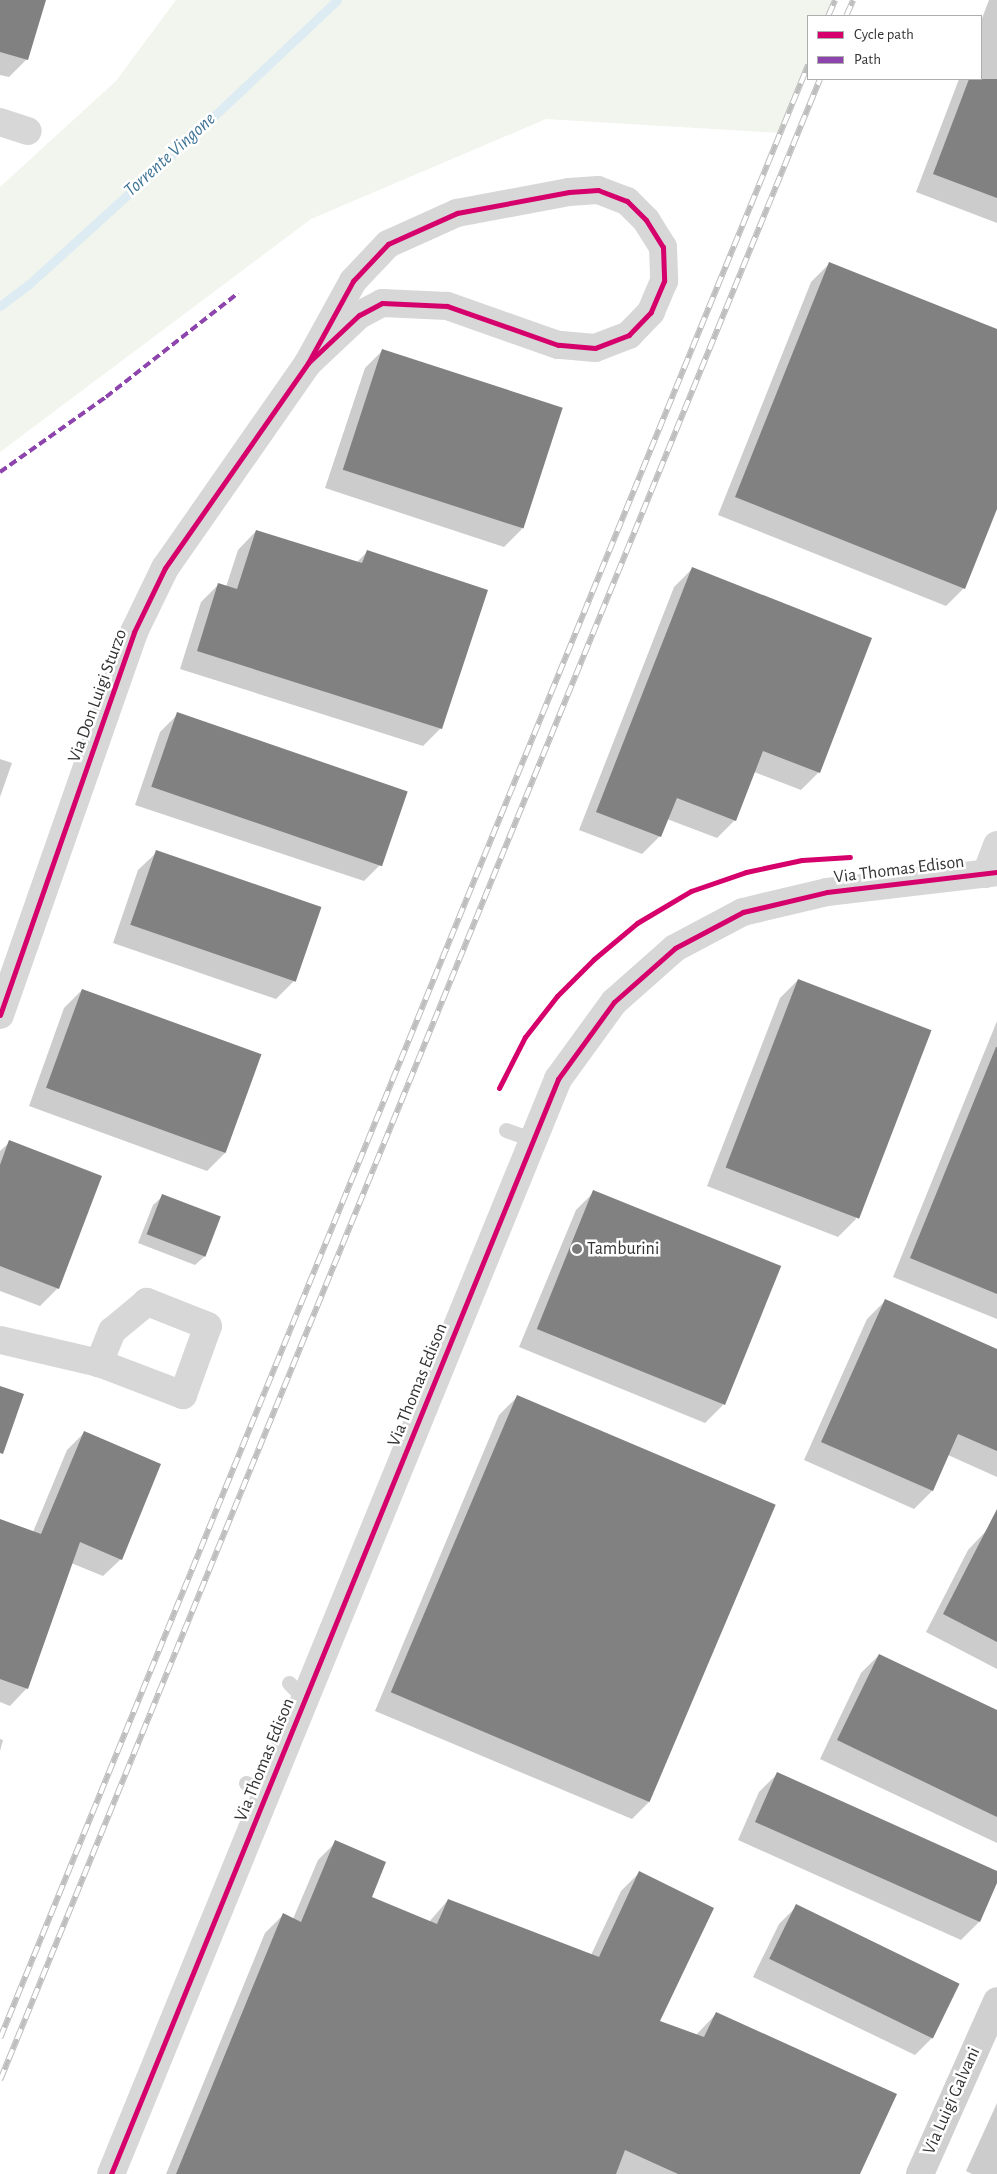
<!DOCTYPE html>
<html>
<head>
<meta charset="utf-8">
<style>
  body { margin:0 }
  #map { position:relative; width:997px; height:2174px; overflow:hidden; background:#fff; font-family:"Alegreya Sans",sans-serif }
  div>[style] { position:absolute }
  .green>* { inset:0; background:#f1f5ed }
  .shadow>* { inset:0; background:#0003 }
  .stream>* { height:9px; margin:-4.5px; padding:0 4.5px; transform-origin:4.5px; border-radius:4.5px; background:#ddebf3 }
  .building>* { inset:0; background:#818181; transform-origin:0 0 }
  .lane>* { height:15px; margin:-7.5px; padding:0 7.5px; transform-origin:7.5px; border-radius:7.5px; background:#d7d7d7 }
  .street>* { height:28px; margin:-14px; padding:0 14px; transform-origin:14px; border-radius:14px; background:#d7d7d7 }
  .secondary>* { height:28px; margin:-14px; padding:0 14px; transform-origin:14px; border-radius:14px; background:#d0d0d0 }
  .rail>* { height:5.5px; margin-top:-2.75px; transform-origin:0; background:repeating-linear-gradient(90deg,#fff 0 11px,#bebebe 0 22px); box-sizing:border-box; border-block:1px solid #bebebe }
  .quiet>* { height:4px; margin-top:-2px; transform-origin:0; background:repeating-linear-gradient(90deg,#8e44ad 0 8px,transparent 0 12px) }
  .cycleway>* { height:5px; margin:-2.5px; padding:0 2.5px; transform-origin:2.5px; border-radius:2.5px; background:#d6006c }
  .dots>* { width:14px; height:14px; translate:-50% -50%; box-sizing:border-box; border:2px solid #fff; border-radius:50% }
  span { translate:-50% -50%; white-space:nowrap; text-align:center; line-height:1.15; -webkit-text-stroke:5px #fff; paint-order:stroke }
  .street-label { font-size:18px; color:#333 }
  .poi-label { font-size:18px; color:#333 }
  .left { translate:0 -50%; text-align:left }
  .water-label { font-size:19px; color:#3f7597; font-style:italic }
  .legend { position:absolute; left:807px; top:15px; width:175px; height:65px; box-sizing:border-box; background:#fff; border:1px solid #adadad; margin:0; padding:6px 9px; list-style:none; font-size:15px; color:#333 }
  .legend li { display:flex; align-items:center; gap:10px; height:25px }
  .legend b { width:25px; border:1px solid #adadad }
</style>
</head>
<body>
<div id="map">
  <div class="green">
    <i style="clip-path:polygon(176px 0,835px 0,828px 16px,808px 16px,808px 65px,781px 133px,546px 119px,311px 219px,0 452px,0 187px,116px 81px)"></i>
  </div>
  <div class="shadow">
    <i style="clip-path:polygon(0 0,45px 0,27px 59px,9px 77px,0 75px)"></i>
    <i style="clip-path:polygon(989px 0,997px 0,997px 223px,916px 192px,959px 79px,981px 79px,981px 21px)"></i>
    <i style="clip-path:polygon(829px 264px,997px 330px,997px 506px,964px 588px,946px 606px,718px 515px,811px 282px)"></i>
    <i style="clip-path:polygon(383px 350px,522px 529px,504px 547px,325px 488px,365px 368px)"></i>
    <i style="clip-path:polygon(256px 531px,356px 563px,367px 552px,441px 728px,423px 746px,180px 669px,201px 602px,219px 584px,226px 587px,238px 550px)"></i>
    <i style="clip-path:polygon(692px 569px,819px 772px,801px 790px,754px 772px,735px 820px,717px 838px,667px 819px,660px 836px,642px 854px,579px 830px,674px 587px)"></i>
    <i style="clip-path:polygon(178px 714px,382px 863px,364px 881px,135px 805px,160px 732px)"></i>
    <i style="clip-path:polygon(0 759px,12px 763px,0 797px)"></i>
    <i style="clip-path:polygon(157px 852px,319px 907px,294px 981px,276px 999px,113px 943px,138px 870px)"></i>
    <i style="clip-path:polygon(798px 980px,856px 1219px,838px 1237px,707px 1186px,780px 998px)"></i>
    <i style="clip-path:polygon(82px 990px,225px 1153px,207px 1171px,29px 1106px,64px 1008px)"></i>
    <i style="clip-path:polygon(997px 1021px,997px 1319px,893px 1277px)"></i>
    <i style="clip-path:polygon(10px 1142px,58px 1288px,40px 1306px,0 1291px,0 1151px)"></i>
    <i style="clip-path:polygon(594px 1192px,723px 1405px,705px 1423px,519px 1347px,576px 1210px)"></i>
    <i style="clip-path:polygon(163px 1196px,205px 1256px,195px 1265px,138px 1243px,153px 1205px)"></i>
    <i style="clip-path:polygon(885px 1301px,997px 1350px,997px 1477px,948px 1455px,932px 1491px,914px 1509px,804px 1460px,867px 1319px)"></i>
    <i style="clip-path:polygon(517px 1397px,774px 1504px,650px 1801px,632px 1819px,375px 1711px,499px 1415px)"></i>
    <i style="clip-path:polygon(84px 1433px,121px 1559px,103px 1576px,71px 1563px,27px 1688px,10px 1706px,0 1702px,0 1520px,33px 1532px,67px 1450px)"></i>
    <i style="clip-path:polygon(986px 1531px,997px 1537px,997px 1669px,926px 1632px,968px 1550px)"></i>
    <i style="clip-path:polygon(879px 1655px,997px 1712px,997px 1843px,820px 1759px,861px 1673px)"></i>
    <i style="clip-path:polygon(0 1739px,3px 1740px,0 1751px)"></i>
    <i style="clip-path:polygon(777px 1774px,997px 1872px,997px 1880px,979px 1922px,961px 1940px,738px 1840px,759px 1792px)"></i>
    <i style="clip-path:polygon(336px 1842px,370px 1898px,429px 1922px,448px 1900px,591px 1955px,621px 1891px,639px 1873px,658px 2022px,696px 2035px,716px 2014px,859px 2174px,166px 2174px,265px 1933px,283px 1915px,293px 1919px,318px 1860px)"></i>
    <i style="clip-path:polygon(797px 1906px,933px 2037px,915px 2055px,753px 1977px,779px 1924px)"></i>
    <i style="clip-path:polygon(997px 2103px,997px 2174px,972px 2174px,966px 2171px)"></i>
  </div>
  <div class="stream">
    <i style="left:0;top:306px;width:35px;rotate:-37deg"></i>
    <i style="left:28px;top:285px;width:250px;rotate:-42.2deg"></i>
    <i style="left:213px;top:117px;width:170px;rotate:-43.3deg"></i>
  </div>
  <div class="building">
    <i style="clip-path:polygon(0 0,46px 0,28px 60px,0 52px)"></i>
    <i style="clip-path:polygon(969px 79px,997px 79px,997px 198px,933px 174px)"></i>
    <i style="clip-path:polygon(829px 262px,997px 329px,997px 509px,965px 589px,735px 497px)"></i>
    <i style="left:382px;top:349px;width:190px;height:127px;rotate:18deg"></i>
    <i style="clip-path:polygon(256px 530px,362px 563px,367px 550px,488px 590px,442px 729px,197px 651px,218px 583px,237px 589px)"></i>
    <i style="clip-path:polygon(692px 567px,872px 638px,820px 773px,763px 751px,736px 821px,677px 798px,661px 837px,596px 812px)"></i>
    <i style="left:177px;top:712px;width:244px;height:79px;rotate:19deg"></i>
    <i style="left:156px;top:850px;width:175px;height:79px;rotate:19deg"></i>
    <i style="left:798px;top:979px;width:143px;height:202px;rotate:21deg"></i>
    <i style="left:82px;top:989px;width:191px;height:105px;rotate:20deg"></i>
    <i style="clip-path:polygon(996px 1047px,997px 1047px,997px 1294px,910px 1258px)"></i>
    <i style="clip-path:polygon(9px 1140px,102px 1176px,59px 1289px,0 1266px,0 1165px)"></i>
    <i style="left:593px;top:1190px;width:203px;height:150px;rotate:22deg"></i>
    <i style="left:162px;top:1194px;width:63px;height:43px;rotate:21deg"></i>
    <i style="clip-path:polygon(885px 1299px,997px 1349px,997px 1451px,958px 1434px,933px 1491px,821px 1442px)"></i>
    <i style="clip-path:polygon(0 1386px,24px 1394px,3px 1454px,0 1453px)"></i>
    <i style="left:517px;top:1395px;width:281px;height:323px;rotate:23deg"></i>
    <i style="clip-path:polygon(84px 1431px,161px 1464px,122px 1560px,80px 1542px,28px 1689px,0 1679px,0 1519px,41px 1534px)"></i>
    <i style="clip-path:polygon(997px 1509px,997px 1642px,943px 1614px)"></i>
    <i style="clip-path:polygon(879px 1654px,997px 1710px,997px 1817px,837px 1740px)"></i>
    <i style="clip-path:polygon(777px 1772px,997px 1871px,997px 1883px,980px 1922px,755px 1822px)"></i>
    <i style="clip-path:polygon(335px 1840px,386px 1862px,372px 1897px,437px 1924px,448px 1899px,599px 1957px,639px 1871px,714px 1908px,660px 2021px,704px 2037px,716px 2012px,897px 2094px,860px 2174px,678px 2174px,625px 2150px,616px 2174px,176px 2174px,283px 1913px,301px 1922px)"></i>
    <i style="left:796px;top:1904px;width:182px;height:61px;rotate:26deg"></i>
  </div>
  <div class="lane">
    <i style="left:506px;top:1130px;width:29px;rotate:20deg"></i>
    <i style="left:289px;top:1683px;width:23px;rotate:45deg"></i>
    <i style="left:246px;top:1783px;width:22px;rotate:27deg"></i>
  </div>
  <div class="street">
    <i style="left:0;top:122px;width:29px;rotate:18deg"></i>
    <i style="left:986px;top:874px;width:31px;rotate:-69deg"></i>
    <i style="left:0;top:1015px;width:406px;rotate:-70.7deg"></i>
    <i style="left:134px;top:632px;width:71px;rotate:-64.2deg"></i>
    <i style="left:165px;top:568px;width:250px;rotate:-55.1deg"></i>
    <i style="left:308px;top:363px;width:94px;rotate:-61.2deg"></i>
    <i style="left:353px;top:281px;width:51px;rotate:-46.6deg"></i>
    <i style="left:388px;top:244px;width:76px;rotate:-24.2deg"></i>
    <i style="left:457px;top:213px;width:114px;rotate:-10.6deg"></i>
    <i style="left:569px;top:192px;width:29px;rotate:-4deg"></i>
    <i style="left:598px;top:190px;width:31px;rotate:21deg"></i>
    <i style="left:627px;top:201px;width:27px;rotate:45deg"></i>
    <i style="left:646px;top:220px;width:32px;rotate:58deg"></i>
    <i style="left:663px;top:247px;width:34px;rotate:88deg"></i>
    <i style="left:664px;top:281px;width:34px;rotate:113deg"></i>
    <i style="left:651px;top:312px;width:32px;rotate:134deg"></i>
    <i style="left:629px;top:335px;width:36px;rotate:159deg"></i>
    <i style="left:595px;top:348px;width:37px;rotate:-175deg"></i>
    <i style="left:558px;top:345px;width:118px;rotate:-160.6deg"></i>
    <i style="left:447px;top:306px;width:65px;rotate:-177.4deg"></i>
    <i style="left:382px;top:303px;width:26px;rotate:152deg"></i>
    <i style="left:359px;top:315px;width:70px;rotate:136.7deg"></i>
    <i style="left:0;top:1340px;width:102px;rotate:13.1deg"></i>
    <i style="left:99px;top:1363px;width:90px;rotate:20.9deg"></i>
    <i style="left:183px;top:1395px;width:73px;rotate:-70.1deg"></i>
    <i style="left:208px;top:1326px;width:66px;rotate:-158.5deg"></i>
    <i style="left:147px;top:1302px;width:45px;rotate:140.4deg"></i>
    <i style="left:112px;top:1331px;width:35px;rotate:112deg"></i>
    <i style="left:111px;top:2174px;width:1183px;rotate:-67.79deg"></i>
    <i style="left:558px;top:1079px;width:95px;rotate:-54deg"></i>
    <i style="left:614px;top:1002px;width:81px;rotate:-41.5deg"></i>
    <i style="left:675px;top:948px;width:77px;rotate:-27.9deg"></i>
    <i style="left:743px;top:912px;width:86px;rotate:-13.4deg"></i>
    <i style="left:827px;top:892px;width:171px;rotate:-6.7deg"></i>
  </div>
  <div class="secondary">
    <i style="left:920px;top:2174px;width:189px;rotate:-66deg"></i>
  </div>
  <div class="rail">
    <i style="left:828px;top:16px;width:17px;rotate:-66deg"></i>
    <i style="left:846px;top:16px;width:17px;rotate:-66deg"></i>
    <i style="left:0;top:2038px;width:2132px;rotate:-67.73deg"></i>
    <i style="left:0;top:2080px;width:2162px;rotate:-67.72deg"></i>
  </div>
  <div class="quiet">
    <i style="left:0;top:472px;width:130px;rotate:-35.3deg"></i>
    <i style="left:106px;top:397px;width:168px;rotate:-38.2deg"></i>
  </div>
  <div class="cycleway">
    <i style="left:0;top:1015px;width:406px;rotate:-70.7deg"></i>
    <i style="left:134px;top:632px;width:71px;rotate:-64.2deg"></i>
    <i style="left:165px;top:568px;width:250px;rotate:-55.1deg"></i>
    <i style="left:308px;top:363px;width:94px;rotate:-61.2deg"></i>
    <i style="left:353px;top:281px;width:51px;rotate:-46.6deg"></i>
    <i style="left:388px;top:244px;width:76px;rotate:-24.2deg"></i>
    <i style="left:457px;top:213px;width:114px;rotate:-10.6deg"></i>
    <i style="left:569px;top:192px;width:29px;rotate:-4deg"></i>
    <i style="left:598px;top:190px;width:31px;rotate:21deg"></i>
    <i style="left:627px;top:201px;width:27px;rotate:45deg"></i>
    <i style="left:646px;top:220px;width:32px;rotate:58deg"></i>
    <i style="left:663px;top:247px;width:34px;rotate:88deg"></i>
    <i style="left:664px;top:281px;width:34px;rotate:113deg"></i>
    <i style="left:651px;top:312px;width:32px;rotate:134deg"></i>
    <i style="left:629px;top:335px;width:36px;rotate:159deg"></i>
    <i style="left:595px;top:348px;width:37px;rotate:-175deg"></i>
    <i style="left:558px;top:345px;width:118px;rotate:-160.6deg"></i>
    <i style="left:447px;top:306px;width:65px;rotate:-177.4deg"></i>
    <i style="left:382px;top:303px;width:26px;rotate:152deg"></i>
    <i style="left:359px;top:315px;width:70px;rotate:136.7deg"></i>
    <i style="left:499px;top:1088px;width:57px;rotate:-63deg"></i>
    <i style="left:525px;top:1037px;width:52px;rotate:-52deg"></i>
    <i style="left:557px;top:996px;width:52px;rotate:-45deg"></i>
    <i style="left:594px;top:959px;width:56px;rotate:-39.9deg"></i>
    <i style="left:637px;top:923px;width:63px;rotate:-30.7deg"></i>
    <i style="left:691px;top:891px;width:58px;rotate:-19.1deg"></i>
    <i style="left:746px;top:872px;width:57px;rotate:-12.1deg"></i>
    <i style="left:802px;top:860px;width:48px;rotate:-3.6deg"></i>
    <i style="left:111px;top:2174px;width:1183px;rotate:-67.79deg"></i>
    <i style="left:558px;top:1079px;width:95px;rotate:-54deg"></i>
    <i style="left:614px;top:1002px;width:81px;rotate:-41.5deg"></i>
    <i style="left:675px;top:948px;width:77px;rotate:-27.9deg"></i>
    <i style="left:743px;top:912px;width:86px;rotate:-13.4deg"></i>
    <i style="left:827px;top:892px;width:171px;rotate:-6.7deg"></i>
  </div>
  <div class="dots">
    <i style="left:577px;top:1249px;background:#7a7a7a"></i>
  </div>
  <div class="street-label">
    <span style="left:98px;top:696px;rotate:-70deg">Via Don Luigi Sturzo</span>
    <span style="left:899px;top:870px;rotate:-7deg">Via Thomas Edison</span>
    <span style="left:418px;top:1385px;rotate:-68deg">Via Thomas Edison</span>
    <span style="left:265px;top:1760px;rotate:-68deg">Via Thomas Edison</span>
    <span style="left:952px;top:2101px;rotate:-66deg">Via Luigi Galvani</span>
  </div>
  <div class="poi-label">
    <span class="left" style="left:587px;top:1249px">Tamburini</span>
  </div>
  <div class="water-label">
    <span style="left:170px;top:155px;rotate:-42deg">Torrente Vingone</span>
  </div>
  <ul class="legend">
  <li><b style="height:6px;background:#d6006c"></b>Cycle path</li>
  <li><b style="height:6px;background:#8e44ad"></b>Path</li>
  </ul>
</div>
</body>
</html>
